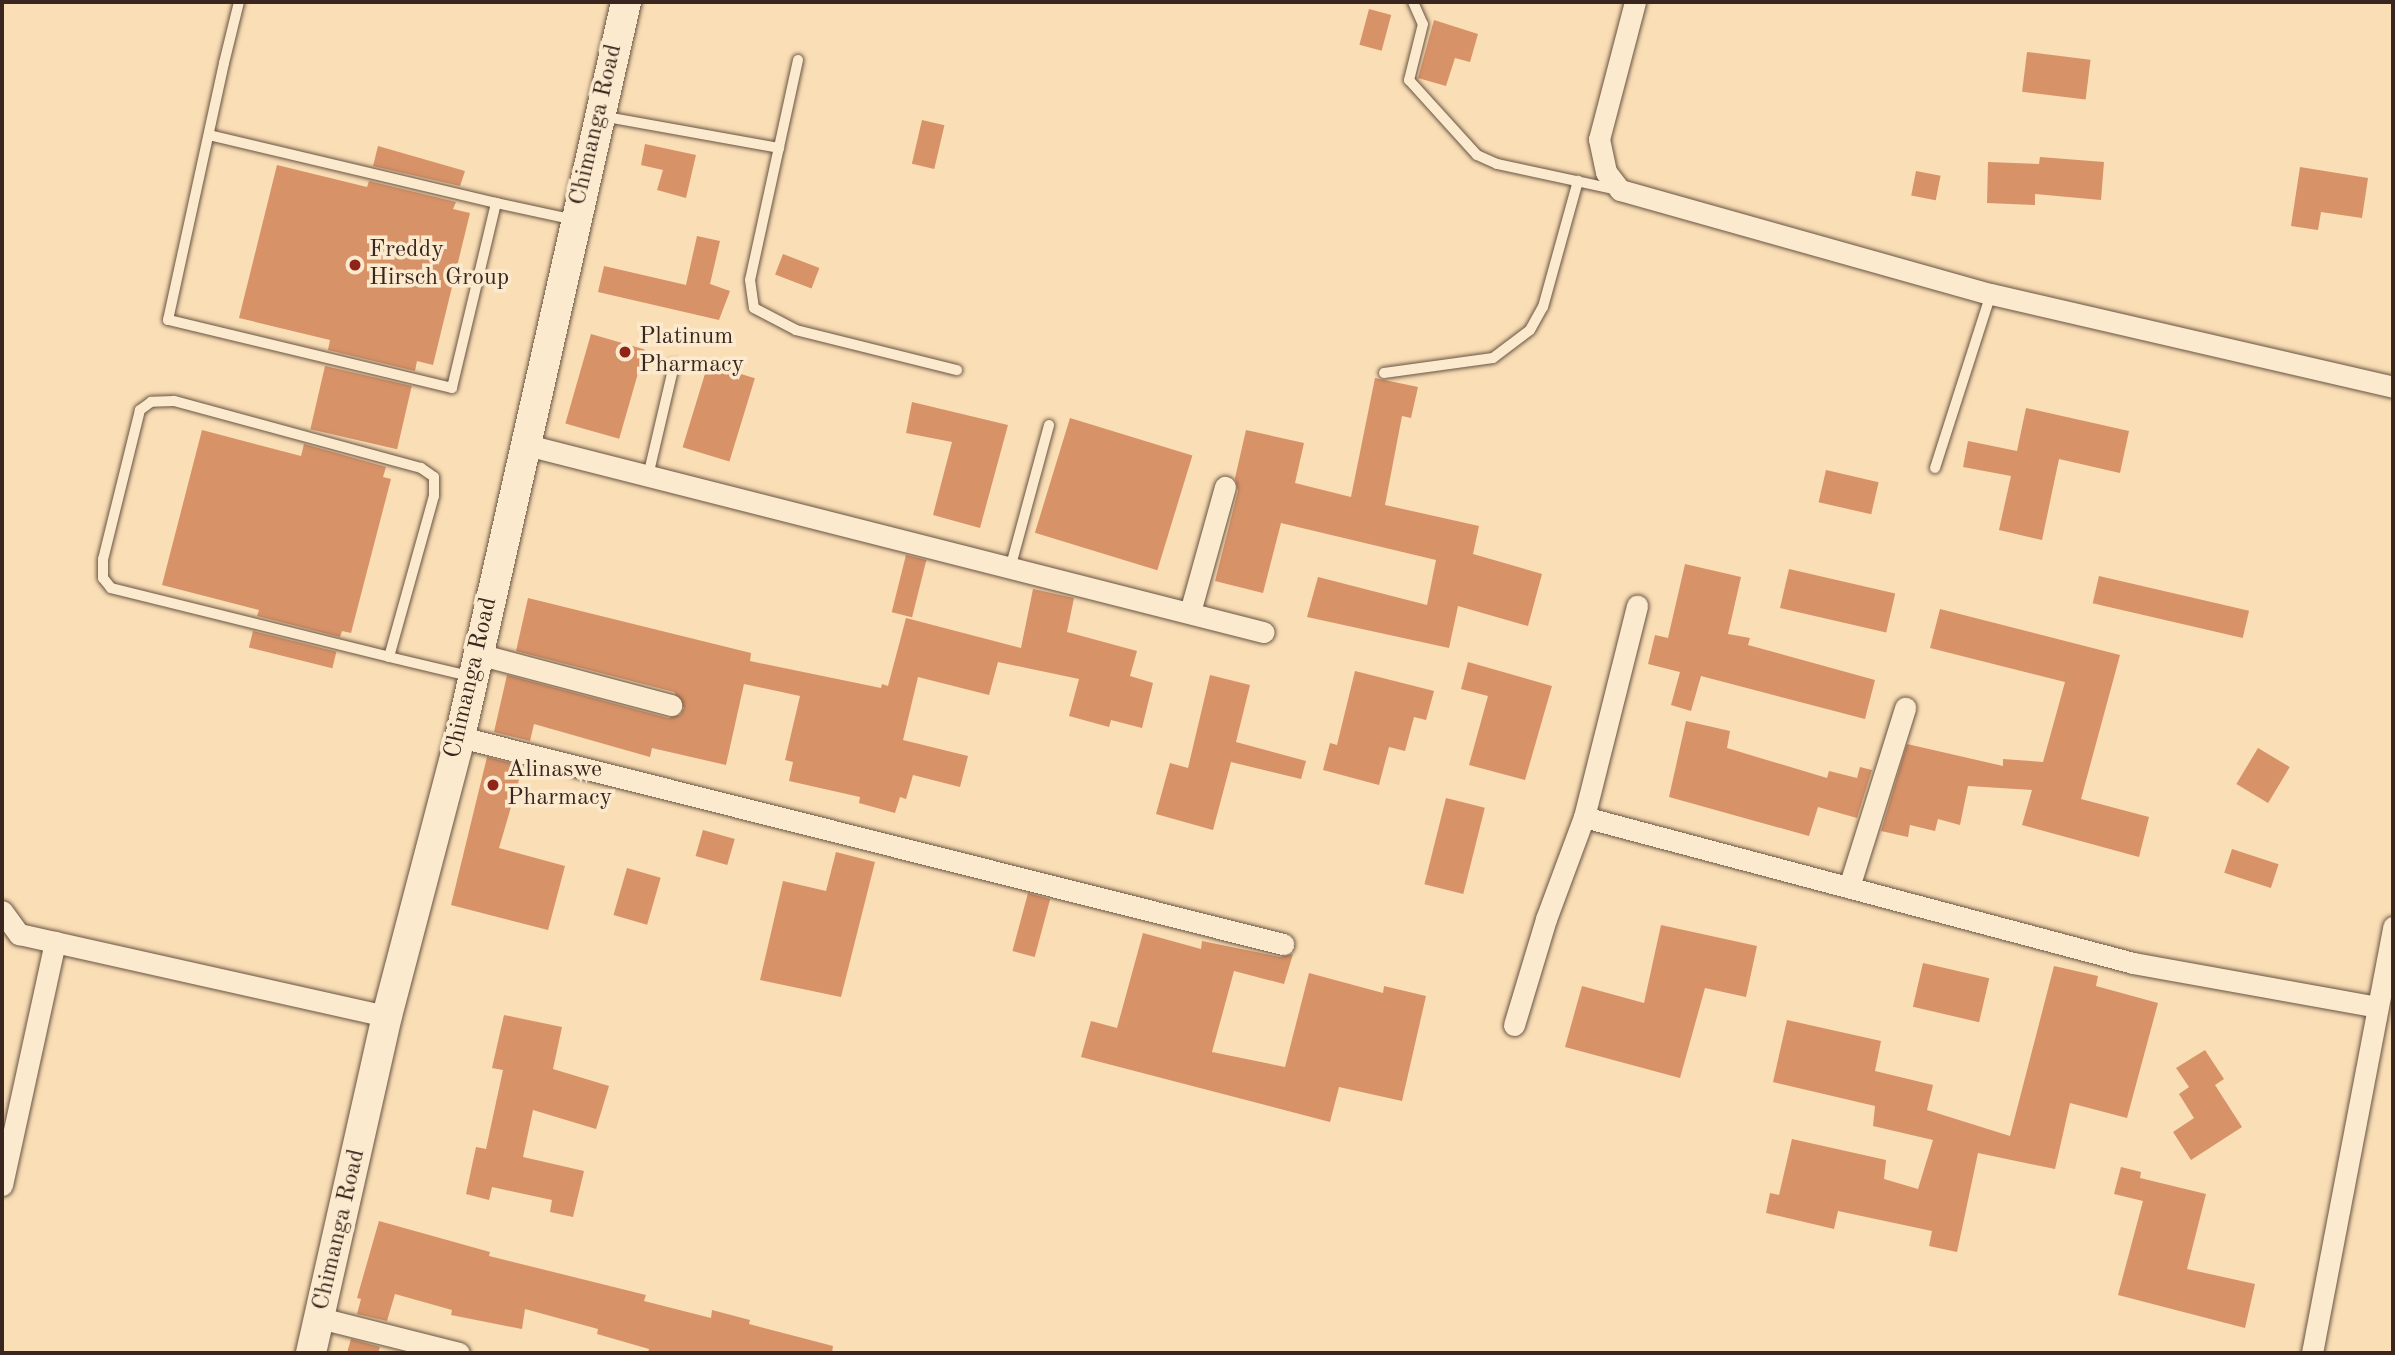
<!DOCTYPE html>
<html>
<head>
<meta charset="utf-8">
<style>
  body { margin:0 }
  #map { position:relative; width:2395px; height:1355px; overflow:hidden; background:#fadeb5; font-family:"Old Standard TT",serif }
  div>[style] { position:absolute }
  .building>* { inset:0; background:#d89268; transform-origin:0 0 }
  .roads { filter:drop-shadow(0 0 2px #685444) drop-shadow(0 0 2px #685444) }
  .lane>* { height:10px; margin:-5px; padding:0 5px; transform-origin:5px; border-radius:5px; background:#fceacf }
  .street>* { height:21px; margin:-10.5px; padding:0 10.5px; transform-origin:10.5px; border-radius:10.5px; background:#fceacf }
  .secondary>* { height:30px; margin:-15px; padding:0 15px; transform-origin:15px; border-radius:15px; background:#fceacf }
  .dots>* { width:19px; height:19px; translate:-50% -50%; box-sizing:border-box; border:4px solid #fceacf; border-radius:50% }
  span { translate:-50% -50%; white-space:nowrap; text-align:center; line-height:1.15; -webkit-text-stroke:7px #fceacf; paint-order:stroke }
  .street-label { font-size:24px; color:#38261f }
  .poi-label { font-size:24px; color:#38261f }
  .left { translate:0 -50%; text-align:left }
  .frame { position:absolute; inset:0; border:4px solid #38261f; pointer-events:none }
</style>
</head>
<body>
<div id="map">
  <div class="building">
    <i style="left:1369px;top:9px;width:23px;height:37px;rotate:15deg"></i>
    <i style="clip-path:polygon(1434px 20px,1478px 34px,1470px 62px,1455px 58px,1446px 86px,1418px 78px)"></i>
    <i style="left:2027px;top:52px;width:64px;height:40px;rotate:7deg"></i>
    <i style="left:922px;top:120px;width:23px;height:45px;rotate:13deg"></i>
    <i style="clip-path:polygon(645px 144px,696px 155px,686px 198px,657px 190px,663px 170px,641px 165px)"></i>
    <i style="clip-path:polygon(378px 146px,465px 171px,460px 186px,373px 166px)"></i>
    <i style="clip-path:polygon(2040px 157px,2104px 162px,2101px 200px,2035px 194px,2035px 205px,1987px 203px,1988px 162px,2039px 164px)"></i>
    <i style="clip-path:polygon(277px 165px,367px 187px,369px 181px,456px 202px,453px 209px,470px 213px,433px 365px,417px 361px,415px 371px,328px 350px,330px 340px,239px 318px)"></i>
    <i style="clip-path:polygon(2300px 167px,2368px 178px,2362px 218px,2321px 212px,2318px 230px,2291px 226px)"></i>
    <i style="left:1916px;top:171px;width:25px;height:25px;rotate:11deg"></i>
    <i style="clip-path:polygon(697px 236px,720px 241px,710px 284px,730px 291px,719px 320px,598px 292px,604px 266px,686px 285px)"></i>
    <i style="left:783px;top:254px;width:39px;height:22px;rotate:21deg"></i>
    <i style="left:591px;top:334px;width:56px;height:93px;rotate:16deg"></i>
    <i style="left:708px;top:364px;width:49px;height:87px;rotate:17deg"></i>
    <i style="left:325px;top:366px;width:89px;height:65px;rotate:13deg"></i>
    <i style="clip-path:polygon(1375px 378px,1418px 387px,1411px 418px,1402px 416px,1385px 505px,1479px 526px,1473px 554px,1542px 574px,1528px 626px,1458px 606px,1449px 648px,1307px 617px,1318px 577px,1427px 605px,1436px 560px,1281px 523px,1263px 593px,1215px 581px,1238px 491px,1235px 478px,1246px 430px,1304px 443px,1295px 483px,1351px 497px)"></i>
    <i style="clip-path:polygon(912px 402px,1008px 425px,980px 528px,933px 515px,952px 442px,906px 433px)"></i>
    <i style="clip-path:polygon(2026px 408px,2129px 431px,2120px 473px,2059px 459px,2042px 540px,1999px 530px,2011px 476px,1963px 467px,1968px 441px,2017px 451px)"></i>
    <i style="left:1070px;top:418px;width:128px;height:120px;rotate:17deg"></i>
    <i style="clip-path:polygon(202px 430px,301px 456px,304px 444px,386px 467px,383px 477px,391px 479px,351px 633px,342px 631px,340px 637px,257px 616px,259px 610px,162px 585px)"></i>
    <i style="left:1826px;top:470px;width:54px;height:33px;rotate:13deg"></i>
    <i style="left:906px;top:555px;width:21px;height:59px;rotate:14deg"></i>
    <i style="clip-path:polygon(1685px 564px,1741px 577px,1728px 634px,1750px 638px,1748px 645px,1875px 680px,1865px 719px,1701px 676px,1691px 711px,1671px 705px,1680px 672px,1648px 664px,1655px 635px,1668px 638px)"></i>
    <i style="left:1789px;top:569px;width:109px;height:40px;rotate:13deg"></i>
    <i style="left:2099px;top:576px;width:154px;height:28px;rotate:13deg"></i>
    <i style="clip-path:polygon(1033px 589px,1074px 598px,1067px 632px,1137px 651px,1130px 676px,1153px 683px,1142px 728px,1111px 720px,1109px 727px,1069px 716px,1079px 679px,998px 662px,989px 695px,918px 677px,903px 740px,968px 756px,960px 787px,913px 775px,906px 799px,900px 797px,895px 813px,859px 803px,860px 797px,789px 781px,793px 762px,785px 760px,800px 696px,744px 684px,726px 765px,652px 748px,650px 757px,534px 724px,530px 741px,494px 732px,507px 675px,668px 718px,680px 715px,684px 708px,674px 692px,516px 651px,528px 598px,751px 653px,750px 661px,881px 688px,882px 684px,888px 686px,906px 618px,1021px 648px)"></i>
    <i style="clip-path:polygon(1940px 609px,2120px 655px,2081px 799px,2149px 817px,2139px 857px,2022px 825px,2032px 790px,1968px 786px,1960px 825px,1938px 819px,1935px 831px,1910px 825px,1908px 837px,1881px 831px,1907px 744px,2003px 766px,2003px 759px,2043px 762px,2065px 682px,1930px 648px)"></i>
    <i style="left:253px;top:631px;width:86px;height:17px;rotate:14deg"></i>
    <i style="clip-path:polygon(1468px 662px,1552px 686px,1525px 780px,1469px 765px,1488px 696px,1461px 689px)"></i>
    <i style="clip-path:polygon(1355px 671px,1434px 691px,1426px 720px,1414px 717px,1405px 751px,1389px 747px,1379px 785px,1323px 770px,1330px 743px,1337px 745px)"></i>
    <i style="clip-path:polygon(1210px 675px,1250px 685px,1236px 742px,1306px 761px,1301px 779px,1231px 762px,1213px 830px,1156px 814px,1170px 763px,1188px 768px)"></i>
    <i style="clip-path:polygon(1686px 721px,1730px 731px,1727px 748px,1827px 778px,1829px 771px,1857px 778px,1860px 767px,1872px 770px,1857px 818px,1818px 807px,1809px 836px,1669px 797px)"></i>
    <i style="left:2258px;top:748px;width:37px;height:42px;rotate:31deg"></i>
    <i style="clip-path:polygon(487px 757px,523px 766px,499px 848px,565px 866px,548px 930px,451px 905px)"></i>
    <i style="left:1446px;top:798px;width:40px;height:89px;rotate:14deg"></i>
    <i style="left:703px;top:830px;width:33px;height:27px;rotate:16deg"></i>
    <i style="left:2232px;top:849px;width:49px;height:25px;rotate:18deg"></i>
    <i style="clip-path:polygon(836px 852px,875px 862px,841px 997px,760px 980px,783px 881px,826px 891px)"></i>
    <i style="left:627px;top:868px;width:35px;height:49px;rotate:16deg"></i>
    <i style="left:1028px;top:893px;width:23px;height:60px;rotate:15deg"></i>
    <i style="clip-path:polygon(1661px 925px,1757px 946px,1746px 997px,1705px 988px,1680px 1078px,1565px 1047px,1582px 986px,1644px 1003px)"></i>
    <i style="clip-path:polygon(1143px 933px,1201px 949px,1202px 941px,1280px 957px,1293px 954px,1284px 984px,1234px 971px,1212px 1052px,1285px 1067px,1309px 973px,1383px 993px,1384px 986px,1426px 996px,1402px 1101px,1339px 1087px,1330px 1122px,1081px 1057px,1091px 1021px,1117px 1028px)"></i>
    <i style="left:1923px;top:963px;width:68px;height:45px;rotate:13deg"></i>
    <i style="clip-path:polygon(2054px 966px,2098px 976px,2096px 986px,2158px 1003px,2127px 1118px,2070px 1103px,2055px 1169px,1978px 1153px,1957px 1252px,1929px 1246px,1932px 1231px,1838px 1211px,1834px 1229px,1766px 1213px,1770px 1193px,1779px 1195px,1792px 1139px,1886px 1160px,1884px 1179px,1918px 1189px,1933px 1140px,1873px 1126px,1875px 1106px,1773px 1082px,1787px 1020px,1881px 1041px,1875px 1071px,1933px 1085px,1927px 1110px,2010px 1136px)"></i>
    <i style="clip-path:polygon(504px 1015px,562px 1027px,553px 1069px,609px 1086px,596px 1129px,533px 1110px,523px 1157px,584px 1171px,573px 1217px,550px 1212px,552px 1200px,492px 1187px,489px 1200px,466px 1194px,476px 1147px,486px 1149px,503px 1070px,492px 1068px)"></i>
    <i style="clip-path:polygon(2205px 1050px,2224px 1079px,2215px 1085px,2242px 1127px,2191px 1160px,2173px 1132px,2194px 1118px,2179px 1094px,2189px 1087px,2176px 1068px)"></i>
    <i style="clip-path:polygon(2121px 1167px,2141px 1172px,2140px 1178px,2206px 1194px,2187px 1269px,2255px 1284px,2245px 1328px,2118px 1295px,2143px 1201px,2114px 1194px)"></i>
    <i style="clip-path:polygon(379px 1221px,490px 1252px,489px 1256px,646px 1295px,644px 1301px,711px 1318px,712px 1310px,750px 1320px,749px 1324px,833px 1346px,832px 1353px,648px 1353px,649px 1349px,597px 1334px,598px 1329px,525px 1309px,522px 1329px,451px 1315px,452px 1310px,395px 1294px,387px 1321px,357px 1314px,361px 1299px,357px 1298px)"></i>
    <i style="clip-path:polygon(351px 1339px,380px 1347px,378px 1353px,347px 1353px)"></i>
  </div>
  <div class="roads">
    <div class="lane">
      <i style="left:1413px;top:2px;width:24px;rotate:66deg"></i>
      <i style="left:1423px;top:24px;width:58px;rotate:104deg"></i>
      <i style="left:1409px;top:80px;width:101px;rotate:47.8deg"></i>
      <i style="left:1477px;top:155px;width:22px;rotate:24deg"></i>
      <i style="left:1497px;top:164px;width:124px;rotate:12.1deg"></i>
      <i style="left:798px;top:60px;width:225px;rotate:102.3deg"></i>
      <i style="left:750px;top:280px;width:28px;rotate:82deg"></i>
      <i style="left:754px;top:308px;width:47px;rotate:27.6deg"></i>
      <i style="left:796px;top:330px;width:166px;rotate:14deg"></i>
      <i style="left:601px;top:116px;width:181px;rotate:10.2deg"></i>
      <i style="left:209px;top:135px;width:295px;rotate:13.3deg"></i>
      <i style="left:496px;top:203px;width:190px;rotate:103.4deg"></i>
      <i style="left:452px;top:388px;width:292px;rotate:-166.5deg"></i>
      <i style="left:168px;top:320px;width:263px;rotate:-77.7deg"></i>
      <i style="left:224px;top:63px;width:63px;rotate:-76.2deg"></i>
      <i style="left:496px;top:203px;width:81px;rotate:12.1deg"></i>
      <i style="left:1384px;top:373px;width:110px;rotate:-7.8deg"></i>
      <i style="left:1493px;top:358px;width:46px;rotate:-37.1deg"></i>
      <i style="left:1530px;top:330px;width:26px;rotate:-61deg"></i>
      <i style="left:1543px;top:307px;width:131px;rotate:-74.5deg"></i>
      <i style="left:1935px;top:468px;width:183px;rotate:-72.2deg"></i>
      <i style="left:648px;top:476px;width:114px;rotate:-76.8deg"></i>
      <i style="left:1011px;top:565px;width:145px;rotate:-74.8deg"></i>
      <i style="left:389px;top:657px;width:167px;rotate:-74.4deg"></i>
      <i style="left:434px;top:496px;width:19px;rotate:-90deg"></i>
      <i style="left:434px;top:477px;width:16px;rotate:-145deg"></i>
      <i style="left:421px;top:468px;width:256px;rotate:-164.8deg"></i>
      <i style="left:174px;top:401px;width:23px;rotate:178deg"></i>
      <i style="left:151px;top:402px;width:14px;rotate:144deg"></i>
      <i style="left:140px;top:410px;width:154px;rotate:103.9deg"></i>
      <i style="left:103px;top:559px;width:19px;rotate:90deg"></i>
      <i style="left:103px;top:578px;width:13px;rotate:51deg"></i>
      <i style="left:111px;top:588px;width:286px;rotate:13.9deg"></i>
      <i style="left:389px;top:657px;width:86px;rotate:13.4deg"></i>
    </div>
    <div class="street">
      <i style="left:1635px;top:2px;width:142px;rotate:104.7deg"></i>
      <i style="left:1599px;top:139px;width:34px;rotate:78deg"></i>
      <i style="left:1606px;top:172px;width:23px;rotate:52deg"></i>
      <i style="left:1620px;top:190px;width:385px;rotate:15.7deg"></i>
      <i style="left:1991px;top:294px;width:413px;rotate:13deg"></i>
      <i style="left:523px;top:444px;width:764px;rotate:14.25deg"></i>
      <i style="left:1190px;top:612px;width:130px;rotate:-74.4deg"></i>
      <i style="left:478px;top:654px;width:200px;rotate:14.8deg"></i>
      <i style="left:460px;top:737px;width:849px;rotate:14.12deg"></i>
      <i style="left:1584px;top:817px;width:568px;rotate:14.89deg"></i>
      <i style="left:2133px;top:963px;width:248px;rotate:10.2deg"></i>
      <i style="left:1849px;top:887px;width:188px;rotate:-72.6deg"></i>
      <i style="left:2px;top:911px;width:29px;rotate:54deg"></i>
      <i style="left:19px;top:934px;width:377px;rotate:12.6deg"></i>
      <i style="left:1514px;top:1025px;width:111px;rotate:-73.2deg"></i>
      <i style="left:1546px;top:919px;width:109px;rotate:-69.6deg"></i>
      <i style="left:1584px;top:817px;width:218px;rotate:-75.9deg"></i>
      <i style="left:2px;top:1185px;width:249px;rotate:-77.7deg"></i>
      <i style="left:320px;top:1318px;width:143px;rotate:14.1deg"></i>
      <i style="left:2312px;top:1353px;width:434px;rotate:-79.2deg"></i>
    </div>
    <div class="secondary">
      <i style="left:311px;top:1353px;width:345px;rotate:-77.3deg"></i>
      <i style="left:387px;top:1016px;width:288px;rotate:-75.3deg"></i>
      <i style="left:460px;top:737px;width:754px;rotate:-77.27deg"></i>
    </div>
  </div>
  <div class="dots">
    <i style="left:355px;top:265px;background:#8f2418"></i>
    <i style="left:625px;top:352px;background:#8f2418"></i>
    <i style="left:493px;top:785px;background:#8f2418"></i>
  </div>
  <div class="street-label">
    <span style="left:597px;top:125px;rotate:-77deg">Chimanga Road</span>
    <span style="left:472px;top:678px;rotate:-77deg">Chimanga Road</span>
    <span style="left:340px;top:1230px;rotate:-77deg">Chimanga Road</span>
  </div>
  <div class="poi-label">
    <span class="left" style="left:369px;top:265px">Freddy<br>Hirsch Group</span>
    <span class="left" style="left:639px;top:352px">Platinum<br>Pharmacy</span>
    <span class="left" style="left:507px;top:785px">Alinaswe<br>Pharmacy</span>
  </div>
  <div class="frame"></div>
</div>
</body>
</html>
